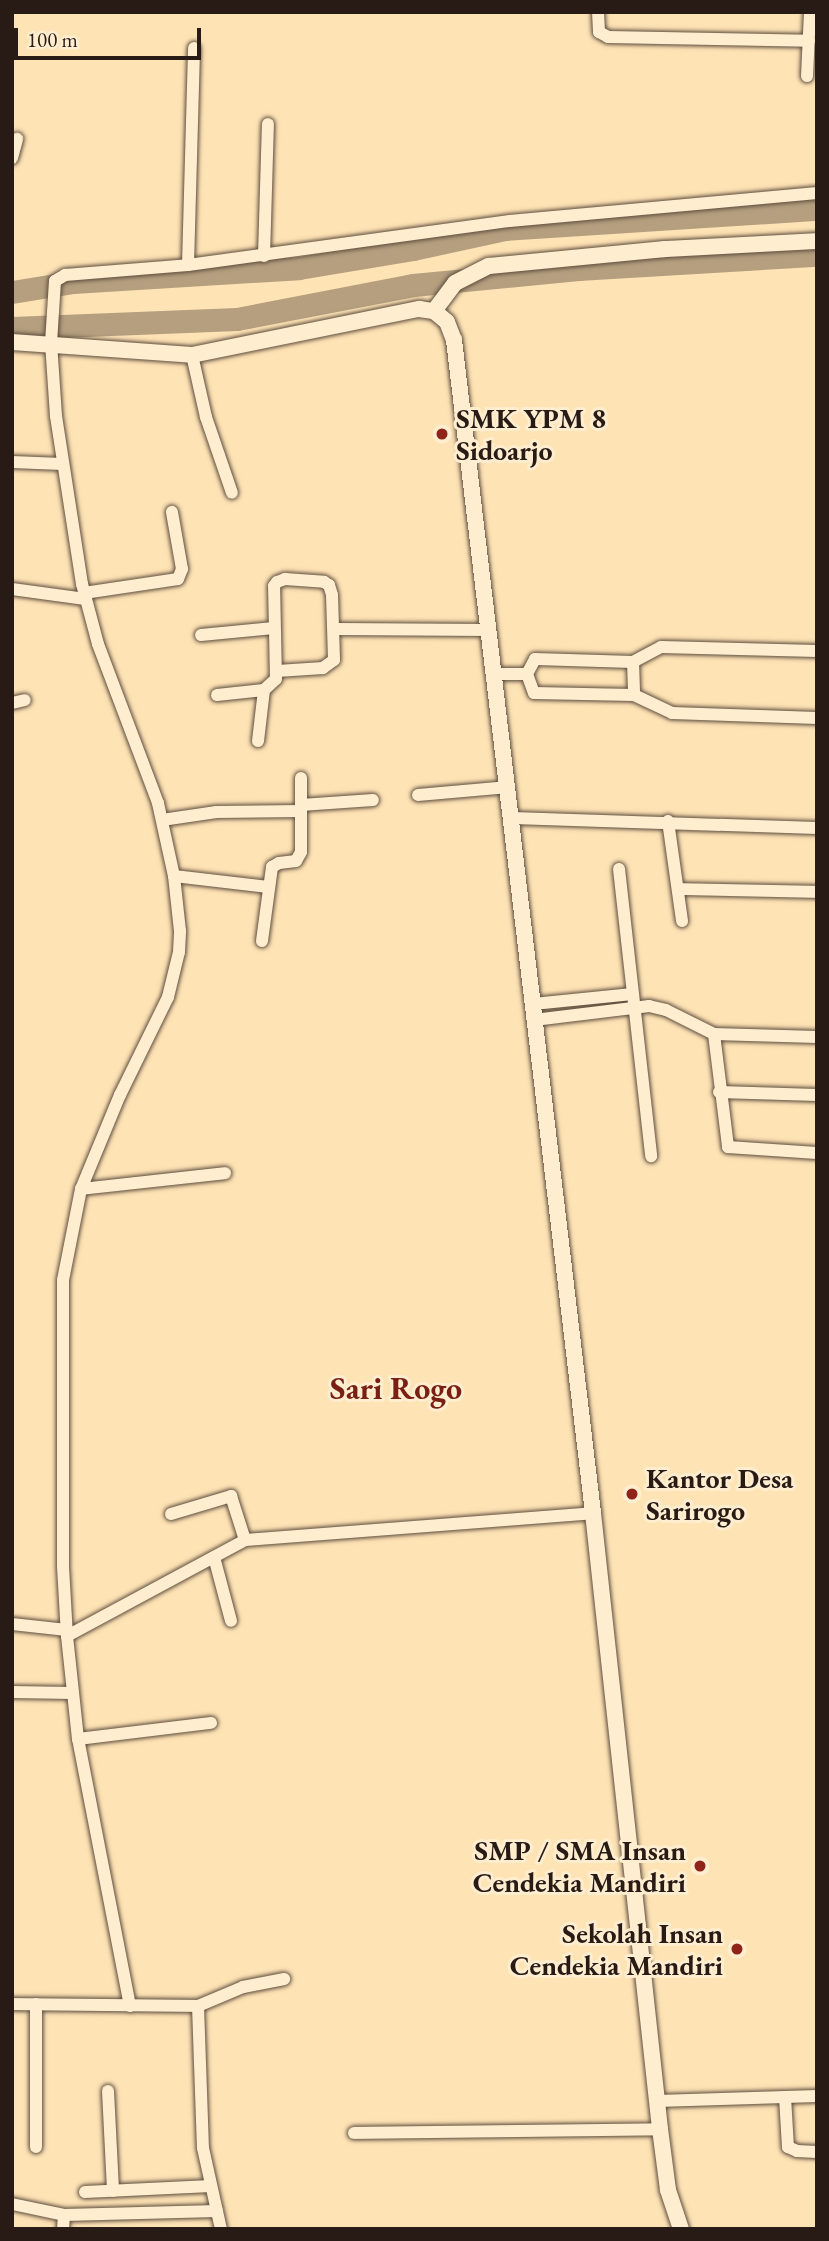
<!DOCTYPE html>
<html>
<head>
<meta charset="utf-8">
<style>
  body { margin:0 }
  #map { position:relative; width:829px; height:2241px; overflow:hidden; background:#fee3b5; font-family:"EB Garamond",serif }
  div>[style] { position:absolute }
  .river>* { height:23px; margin:-11.5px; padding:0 11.5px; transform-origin:11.5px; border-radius:11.5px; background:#b59f7f }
  .roads { filter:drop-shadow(0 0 2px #5e4d3e) drop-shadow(0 0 2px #5e4d3e) }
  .street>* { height:12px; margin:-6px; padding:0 6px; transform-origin:6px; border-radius:6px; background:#feedcf }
  .secondary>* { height:16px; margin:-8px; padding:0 8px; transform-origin:8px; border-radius:8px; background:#feedcf }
  .dots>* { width:19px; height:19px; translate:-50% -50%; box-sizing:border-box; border:4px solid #feedcf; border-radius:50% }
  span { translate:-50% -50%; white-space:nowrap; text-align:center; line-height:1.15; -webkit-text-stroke:6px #feedcf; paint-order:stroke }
  .poi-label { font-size:28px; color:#281b16; font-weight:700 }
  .left { translate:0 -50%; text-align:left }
  .right { translate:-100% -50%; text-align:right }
  .quarter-label { font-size:32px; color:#7a1f14; font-weight:700 }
  .frame { position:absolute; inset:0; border:14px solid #281b16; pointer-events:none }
  .scale { position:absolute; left:14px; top:28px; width:187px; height:32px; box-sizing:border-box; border:4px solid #281b16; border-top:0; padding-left:9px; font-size:21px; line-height:24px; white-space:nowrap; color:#281b16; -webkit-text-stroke:5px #feedcf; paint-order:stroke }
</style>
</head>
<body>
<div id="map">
  <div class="river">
    <i style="left:12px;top:292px;width:62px;rotate:-9.3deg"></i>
    <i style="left:73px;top:282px;width:226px;rotate:-3.5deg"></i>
    <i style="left:299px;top:268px;width:116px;rotate:-9.5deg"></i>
    <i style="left:413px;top:249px;width:94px;rotate:-12.3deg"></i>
    <i style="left:505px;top:229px;width:313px;rotate:-3.7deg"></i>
    <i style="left:12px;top:328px;width:225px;rotate:-2.3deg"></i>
    <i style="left:237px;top:319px;width:179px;rotate:-10.9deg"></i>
    <i style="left:413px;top:285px;width:166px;rotate:-5.5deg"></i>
    <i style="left:578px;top:269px;width:239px;rotate:-3.4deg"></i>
  </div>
  <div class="roads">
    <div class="street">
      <i style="left:598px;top:12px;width:20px;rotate:87deg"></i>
      <i style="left:599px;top:32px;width:10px;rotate:29deg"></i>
      <i style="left:608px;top:37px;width:201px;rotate:1.1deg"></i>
      <i style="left:807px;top:76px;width:64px;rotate:-87.3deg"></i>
      <i style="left:12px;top:158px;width:20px;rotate:-75deg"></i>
      <i style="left:264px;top:256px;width:132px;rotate:-88.3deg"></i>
      <i style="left:188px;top:265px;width:217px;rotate:-88.4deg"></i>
      <i style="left:192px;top:355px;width:64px;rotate:77.3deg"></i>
      <i style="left:206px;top:417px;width:80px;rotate:71.1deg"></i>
      <i style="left:12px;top:462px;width:50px;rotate:2.3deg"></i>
      <i style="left:12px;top:589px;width:74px;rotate:7.8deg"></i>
      <i style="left:84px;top:593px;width:95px;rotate:-8.5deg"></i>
      <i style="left:178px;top:579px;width:11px;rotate:-68deg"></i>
      <i style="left:182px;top:569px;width:58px;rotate:-100deg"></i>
      <i style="left:335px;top:629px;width:154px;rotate:0.4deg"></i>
      <i style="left:201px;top:635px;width:73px;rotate:-5.5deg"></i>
      <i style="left:817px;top:651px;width:156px;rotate:-178.5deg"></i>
      <i style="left:661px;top:647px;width:32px;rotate:152deg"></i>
      <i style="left:633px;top:662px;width:98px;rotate:-178.2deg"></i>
      <i style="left:535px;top:659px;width:17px;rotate:118deg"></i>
      <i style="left:527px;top:674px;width:20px;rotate:70deg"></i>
      <i style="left:534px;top:693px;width:100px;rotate:1.1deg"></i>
      <i style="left:634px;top:695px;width:42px;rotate:25.3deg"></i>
      <i style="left:672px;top:713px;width:145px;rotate:2deg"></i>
      <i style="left:633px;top:662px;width:33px;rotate:88deg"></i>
      <i style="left:494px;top:674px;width:33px"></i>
      <i style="left:217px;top:695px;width:47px;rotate:-6.1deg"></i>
      <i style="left:264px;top:690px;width:16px;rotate:-43deg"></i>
      <i style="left:276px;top:679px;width:93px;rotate:-91.2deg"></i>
      <i style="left:274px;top:586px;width:5px;rotate:-53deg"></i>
      <i style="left:277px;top:582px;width:9px;rotate:-21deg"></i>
      <i style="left:285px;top:579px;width:39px;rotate:4deg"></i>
      <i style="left:324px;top:582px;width:6px;rotate:31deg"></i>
      <i style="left:329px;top:585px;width:10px;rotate:73deg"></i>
      <i style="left:332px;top:595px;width:65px;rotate:88.2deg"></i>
      <i style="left:334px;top:660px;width:14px;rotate:144deg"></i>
      <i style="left:323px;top:668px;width:46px;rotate:176.3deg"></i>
      <i style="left:12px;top:703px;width:13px;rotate:-13deg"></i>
      <i style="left:258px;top:741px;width:51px;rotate:-83.3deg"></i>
      <i style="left:418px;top:795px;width:91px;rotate:-5deg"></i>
      <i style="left:301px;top:805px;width:72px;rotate:-4deg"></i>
      <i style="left:513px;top:818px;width:304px;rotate:1.9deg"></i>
      <i style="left:162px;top:820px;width:55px;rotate:-8.4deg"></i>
      <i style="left:216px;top:812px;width:85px;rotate:-0.7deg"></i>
      <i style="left:668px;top:821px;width:101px;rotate:82deg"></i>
      <i style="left:619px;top:869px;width:289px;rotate:83.6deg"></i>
      <i style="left:174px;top:876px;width:95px;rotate:6.7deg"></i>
      <i style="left:678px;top:889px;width:139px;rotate:1.2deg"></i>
      <i style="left:262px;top:941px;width:75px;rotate:-82.3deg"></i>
      <i style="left:272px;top:867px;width:8px;rotate:-30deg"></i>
      <i style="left:279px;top:863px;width:17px;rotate:-7deg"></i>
      <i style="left:296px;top:861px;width:10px;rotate:-61deg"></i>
      <i style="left:301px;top:852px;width:74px;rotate:-90deg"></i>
      <i style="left:533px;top:1004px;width:100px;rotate:-5.7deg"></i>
      <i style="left:534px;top:1020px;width:116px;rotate:-6.9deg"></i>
      <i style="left:649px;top:1006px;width:17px;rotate:13deg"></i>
      <i style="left:666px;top:1010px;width:54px;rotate:26.6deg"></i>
      <i style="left:714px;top:1034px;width:103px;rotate:1.7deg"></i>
      <i style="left:714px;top:1034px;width:114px;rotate:82.9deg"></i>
      <i style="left:728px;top:1147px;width:89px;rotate:3.9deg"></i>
      <i style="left:719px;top:1092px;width:98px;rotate:1.8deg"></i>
      <i style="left:81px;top:1189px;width:145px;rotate:-6.3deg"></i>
      <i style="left:171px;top:1514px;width:63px;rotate:-16.7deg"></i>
      <i style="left:231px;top:1496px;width:46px;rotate:72.3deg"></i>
      <i style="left:214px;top:1557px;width:66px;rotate:75.1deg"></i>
      <i style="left:12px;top:1624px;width:55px;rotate:6.2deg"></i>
      <i style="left:67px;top:1636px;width:202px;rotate:-28.3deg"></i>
      <i style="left:245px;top:1540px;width:349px;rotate:-4.4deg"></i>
      <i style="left:12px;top:1692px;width:61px;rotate:0.9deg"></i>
      <i style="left:78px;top:1739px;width:134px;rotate:-6.9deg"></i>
      <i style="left:12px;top:2004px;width:186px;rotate:0.6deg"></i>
      <i style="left:198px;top:2006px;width:142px;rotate:88deg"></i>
      <i style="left:203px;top:2148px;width:83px;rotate:77.5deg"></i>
      <i style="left:36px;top:2004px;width:143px;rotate:90deg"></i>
      <i style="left:130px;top:2006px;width:272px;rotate:-101deg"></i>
      <i style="left:78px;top:1739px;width:104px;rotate:-96.1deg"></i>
      <i style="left:67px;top:1636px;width:70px;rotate:-93.3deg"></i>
      <i style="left:63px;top:1566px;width:286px;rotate:-90deg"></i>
      <i style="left:63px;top:1280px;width:93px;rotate:-78.8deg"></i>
      <i style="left:81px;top:1189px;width:102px;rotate:-67.5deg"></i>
      <i style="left:120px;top:1095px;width:109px;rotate:-63.9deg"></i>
      <i style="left:168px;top:997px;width:46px;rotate:-76.3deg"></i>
      <i style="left:179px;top:952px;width:21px;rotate:-87deg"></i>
      <i style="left:180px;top:931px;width:55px;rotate:-96.2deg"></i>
      <i style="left:174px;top:876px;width:75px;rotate:-102.4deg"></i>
      <i style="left:158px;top:803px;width:170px;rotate:-110.7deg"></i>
      <i style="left:98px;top:644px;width:62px;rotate:-104.9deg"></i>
      <i style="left:82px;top:584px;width:170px;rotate:-98.8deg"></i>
      <i style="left:56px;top:416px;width:73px;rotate:-93.9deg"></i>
      <i style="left:51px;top:343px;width:62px;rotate:-86.3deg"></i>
      <i style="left:55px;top:281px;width:12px;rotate:-31deg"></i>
      <i style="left:65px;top:275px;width:123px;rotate:-4.6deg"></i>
      <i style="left:188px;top:265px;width:325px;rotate:-7.8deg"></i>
      <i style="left:510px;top:221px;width:308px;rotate:-5.2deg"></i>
      <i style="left:198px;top:2006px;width:49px;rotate:-22.9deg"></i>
      <i style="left:243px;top:1987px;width:42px;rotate:-11deg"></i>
      <i style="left:108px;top:2091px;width:100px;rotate:87.1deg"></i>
      <i style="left:785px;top:2097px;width:50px;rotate:86.6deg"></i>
      <i style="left:788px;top:2147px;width:10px;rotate:24deg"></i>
      <i style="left:797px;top:2151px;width:20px;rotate:3deg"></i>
      <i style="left:657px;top:2101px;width:160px;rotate:-1.8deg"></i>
      <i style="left:354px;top:2133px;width:306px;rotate:-0.7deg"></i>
      <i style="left:85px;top:2192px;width:126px;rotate:-2.7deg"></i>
      <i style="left:12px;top:2204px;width:53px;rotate:11.9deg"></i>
      <i style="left:64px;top:2215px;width:14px;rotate:94deg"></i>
      <i style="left:64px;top:2215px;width:153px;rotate:-1.5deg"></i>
    </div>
    <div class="secondary">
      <i style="left:434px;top:311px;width:35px;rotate:-53deg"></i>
      <i style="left:455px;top:283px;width:38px;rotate:-27deg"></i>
      <i style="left:489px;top:266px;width:177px;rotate:-5.5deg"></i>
      <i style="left:665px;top:249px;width:152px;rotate:-3deg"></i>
      <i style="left:12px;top:342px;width:180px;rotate:4.1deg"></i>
      <i style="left:192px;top:355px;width:232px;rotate:-11.5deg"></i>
      <i style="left:419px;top:309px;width:15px;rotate:8deg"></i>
      <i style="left:434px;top:311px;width:17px;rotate:40deg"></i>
      <i style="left:447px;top:322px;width:19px;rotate:69deg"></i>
      <i style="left:454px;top:340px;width:1181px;rotate:83.24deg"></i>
      <i style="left:593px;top:1513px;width:620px;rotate:83.79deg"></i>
      <i style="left:660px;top:2129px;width:62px;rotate:82.5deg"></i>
      <i style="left:668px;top:2190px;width:41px;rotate:71.6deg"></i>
    </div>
  </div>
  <div class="dots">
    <i style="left:442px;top:434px;background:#8f2418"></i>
    <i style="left:632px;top:1494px;background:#8f2418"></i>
    <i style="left:700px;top:1866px;background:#8f2418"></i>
    <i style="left:737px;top:1949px;background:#8f2418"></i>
  </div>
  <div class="poi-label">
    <span class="left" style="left:456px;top:434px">SMK YPM 8<br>Sidoarjo</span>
    <span class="left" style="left:646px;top:1494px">Kantor Desa<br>Sarirogo</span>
    <span class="right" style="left:686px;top:1866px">SMP / SMA Insan<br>Cendekia Mandiri</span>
    <span class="right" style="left:723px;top:1949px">Sekolah Insan<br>Cendekia Mandiri</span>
  </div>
  <div class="quarter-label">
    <span style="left:396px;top:1388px">Sari Rogo</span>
  </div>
  <div class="frame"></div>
  <div class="scale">100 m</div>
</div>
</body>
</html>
